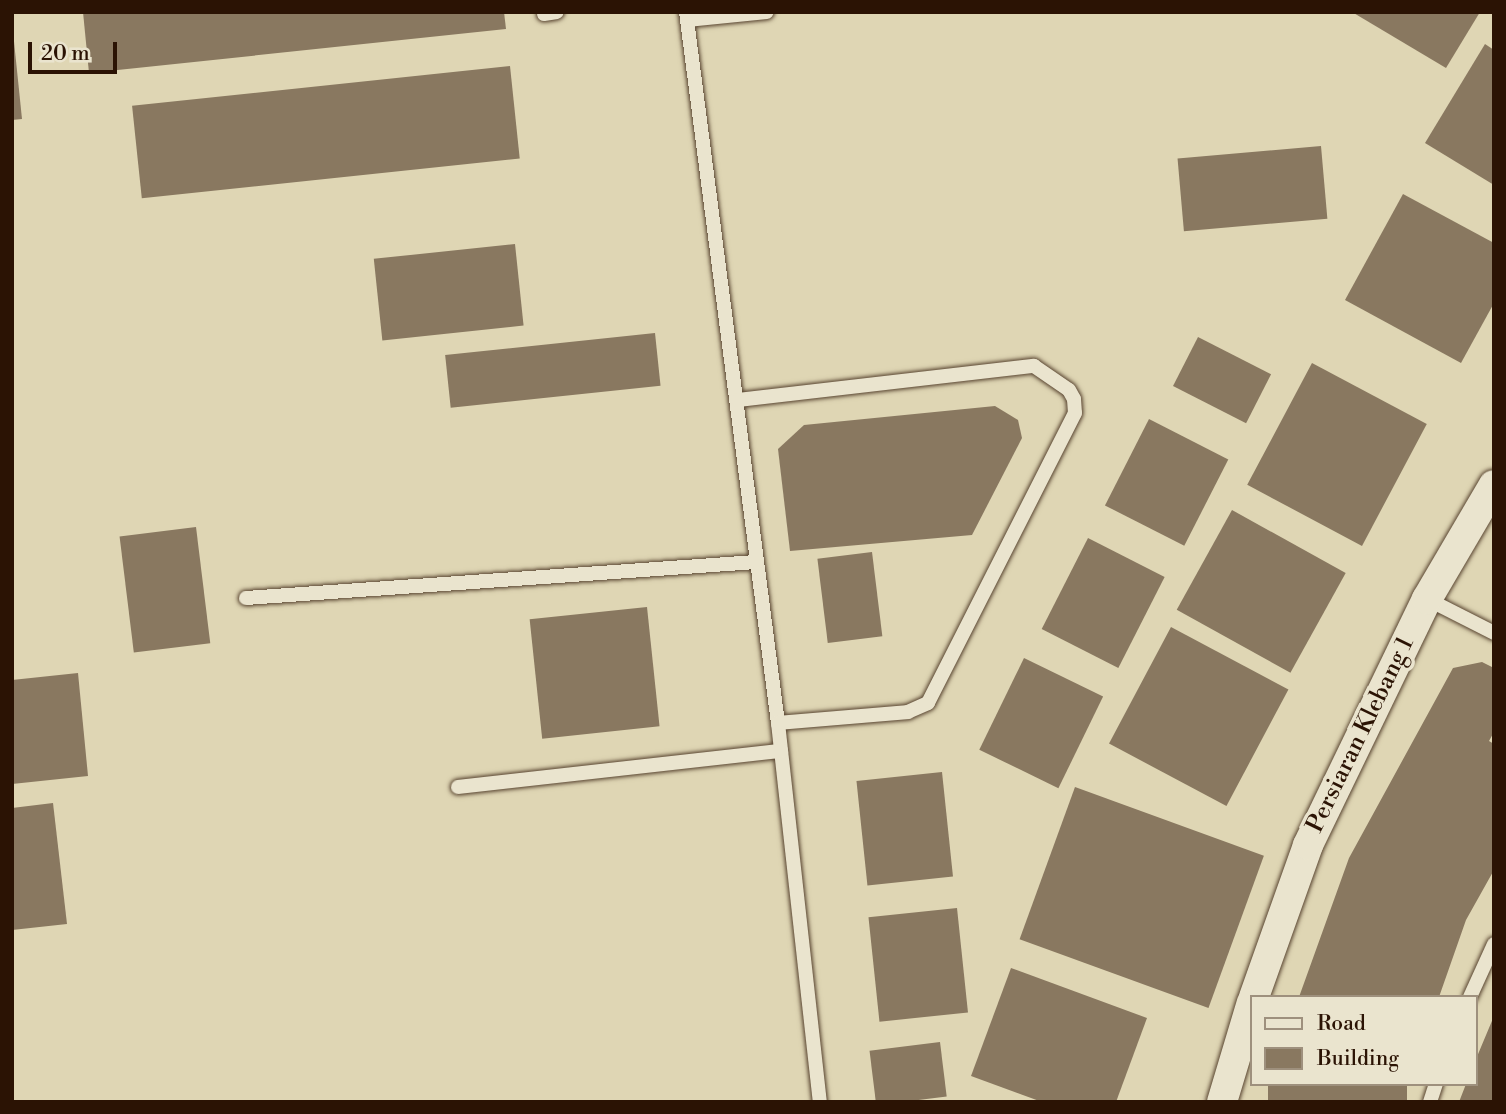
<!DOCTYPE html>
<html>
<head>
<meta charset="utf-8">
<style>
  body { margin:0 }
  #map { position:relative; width:1506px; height:1114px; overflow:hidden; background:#dfd6b4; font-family:"Libre Bodoni",serif }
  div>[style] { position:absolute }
  .building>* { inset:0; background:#897860; transform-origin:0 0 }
  .roads { filter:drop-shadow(0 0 2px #584430) drop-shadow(0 0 2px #584430) }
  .lane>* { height:14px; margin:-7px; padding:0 7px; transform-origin:7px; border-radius:7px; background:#eae4ce }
  .street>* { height:30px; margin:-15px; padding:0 15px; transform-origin:15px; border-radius:15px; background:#eae4ce }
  span { translate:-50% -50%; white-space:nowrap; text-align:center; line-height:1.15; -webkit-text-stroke:7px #eae4ce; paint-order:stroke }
  .street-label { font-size:24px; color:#2b1304 }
  .frame { position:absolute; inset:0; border:14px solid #2b1304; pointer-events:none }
  .legend { position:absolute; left:1250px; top:995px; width:228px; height:91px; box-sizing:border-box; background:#eae4ce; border:2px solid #9e907d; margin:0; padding:9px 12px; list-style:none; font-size:21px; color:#2b1304 }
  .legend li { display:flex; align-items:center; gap:14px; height:35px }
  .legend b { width:35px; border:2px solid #9e907d }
  .scale { position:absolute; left:28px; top:42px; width:89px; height:32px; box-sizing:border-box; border:4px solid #2b1304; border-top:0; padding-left:9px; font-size:21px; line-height:24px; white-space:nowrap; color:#2b1304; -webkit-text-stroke:5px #eae4ce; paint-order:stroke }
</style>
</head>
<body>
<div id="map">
  <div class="building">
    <i style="clip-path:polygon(83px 12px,504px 12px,506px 29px,89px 73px)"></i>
    <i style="clip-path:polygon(1352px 12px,1480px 12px,1446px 68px)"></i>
    <i style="clip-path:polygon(12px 22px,22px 119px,12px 120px)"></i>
    <i style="clip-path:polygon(1485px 44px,1494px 50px,1494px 185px,1425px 143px)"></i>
    <i style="left:510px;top:66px;width:93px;height:380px;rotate:84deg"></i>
    <i style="left:1321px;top:146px;width:73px;height:144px;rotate:85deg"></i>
    <i style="clip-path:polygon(1403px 194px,1494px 243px,1494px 303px,1461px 363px,1345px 300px)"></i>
    <i style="left:515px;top:244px;width:82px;height:142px;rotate:84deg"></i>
    <i style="left:655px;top:333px;width:53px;height:211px;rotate:84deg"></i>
    <i style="left:1198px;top:337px;width:82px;height:55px;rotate:27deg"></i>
    <i style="left:1312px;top:363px;width:130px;height:138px;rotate:28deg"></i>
    <i style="clip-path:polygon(995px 406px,1018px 420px,1022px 438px,972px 535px,790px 551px,778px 449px,804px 425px)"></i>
    <i style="left:1149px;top:419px;width:89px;height:97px;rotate:27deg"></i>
    <i style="left:1232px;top:510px;width:130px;height:114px;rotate:29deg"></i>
    <i style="left:196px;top:527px;width:117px;height:77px;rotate:83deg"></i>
    <i style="left:1088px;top:538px;width:86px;height:102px;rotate:27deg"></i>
    <i style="left:872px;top:552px;width:85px;height:55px;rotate:83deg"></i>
    <i style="left:647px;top:607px;width:120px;height:118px;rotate:84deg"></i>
    <i style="left:1171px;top:627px;width:133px;height:132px;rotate:28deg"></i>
    <i style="left:1024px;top:658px;width:88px;height:102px;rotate:26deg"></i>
    <i style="clip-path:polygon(1482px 662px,1494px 668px,1494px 732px,1489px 741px,1494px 744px,1494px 870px,1466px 920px,1439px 997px,1299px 997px,1349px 858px,1453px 668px)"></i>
    <i style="clip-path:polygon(78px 673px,88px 776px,12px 784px,12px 680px)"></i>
    <i style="left:942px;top:772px;width:105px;height:86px;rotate:84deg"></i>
    <i style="left:1075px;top:787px;width:201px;height:162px;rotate:20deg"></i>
    <i style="clip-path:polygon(53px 803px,67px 924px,12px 930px,12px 808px)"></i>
    <i style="left:957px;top:908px;width:105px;height:89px;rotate:84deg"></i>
    <i style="clip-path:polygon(1011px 968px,1147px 1018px,1116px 1102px,1042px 1102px,971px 1076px)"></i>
    <i style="clip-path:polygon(1494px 1016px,1494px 1102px,1459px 1102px,1466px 1084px,1476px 1084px,1476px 1059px)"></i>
    <i style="left:940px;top:1042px;width:55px;height:71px;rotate:83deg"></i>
    <i style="left:1268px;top:1084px;width:139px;height:19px"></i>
  </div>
  <div class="roads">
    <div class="lane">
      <i style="left:686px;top:12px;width:717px;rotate:82.63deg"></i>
      <i style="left:778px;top:723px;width:381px;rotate:83.7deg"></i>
      <i style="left:544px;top:14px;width:13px;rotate:-9deg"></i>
      <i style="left:687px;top:20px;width:80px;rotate:-5.7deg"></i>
      <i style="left:738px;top:400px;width:298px;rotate:-6.6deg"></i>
      <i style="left:1034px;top:366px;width:42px;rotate:34.4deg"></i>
      <i style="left:1069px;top:390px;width:10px;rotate:61deg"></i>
      <i style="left:1074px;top:399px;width:14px;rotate:86deg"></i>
      <i style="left:1075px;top:413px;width:325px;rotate:116.9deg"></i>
      <i style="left:928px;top:703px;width:22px;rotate:156deg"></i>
      <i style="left:908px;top:712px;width:130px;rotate:175.2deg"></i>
      <i style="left:246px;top:598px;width:511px;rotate:-4.04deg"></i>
      <i style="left:1427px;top:599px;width:75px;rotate:26.9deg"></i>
      <i style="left:458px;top:787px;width:325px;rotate:-6.4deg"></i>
      <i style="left:1470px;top:997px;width:58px;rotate:-65.6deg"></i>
      <i style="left:1430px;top:1102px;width:19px;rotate:-72deg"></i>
    </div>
    <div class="street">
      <i style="left:1254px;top:997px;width:161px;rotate:-70.4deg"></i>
      <i style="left:1308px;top:845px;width:273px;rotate:-64.2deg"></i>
      <i style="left:1427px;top:599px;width:132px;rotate:-59.6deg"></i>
      <i style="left:1222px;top:1102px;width:104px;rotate:-73.3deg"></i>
    </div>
  </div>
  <div class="street-label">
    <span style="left:1361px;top:735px;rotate:-64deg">Persiaran Klebang 1</span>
  </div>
  <div class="frame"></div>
  <ul class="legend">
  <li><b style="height:9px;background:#eae4ce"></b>Road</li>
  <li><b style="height:19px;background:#897860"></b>Building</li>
  </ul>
  <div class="scale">20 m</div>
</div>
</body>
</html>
